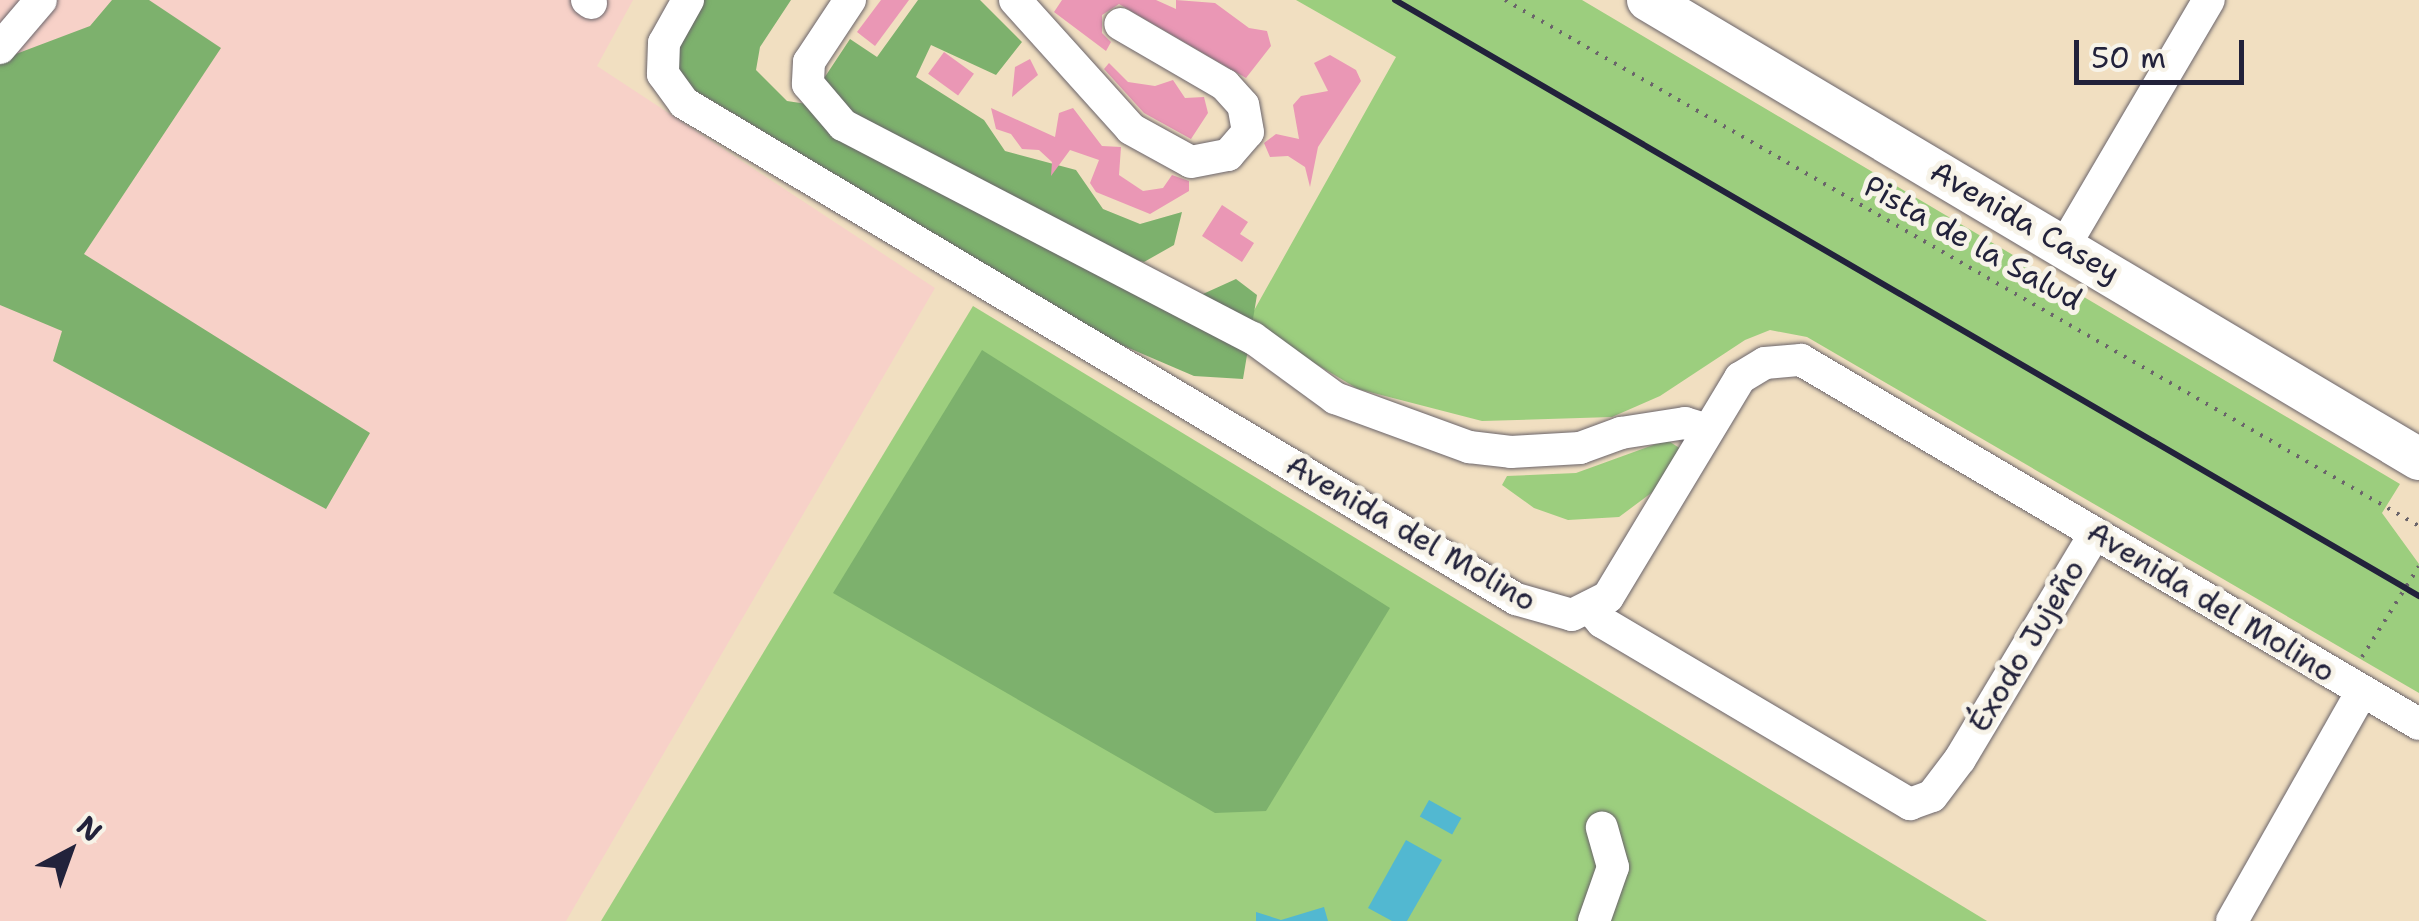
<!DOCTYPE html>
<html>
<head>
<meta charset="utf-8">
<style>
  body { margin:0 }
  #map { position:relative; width:2419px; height:921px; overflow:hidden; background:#f1dfc1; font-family:"Shantell Sans",sans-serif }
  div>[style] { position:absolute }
  .built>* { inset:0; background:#f7d1c8 }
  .green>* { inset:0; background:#9cce7e }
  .forest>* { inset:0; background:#7db16d }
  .water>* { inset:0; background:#52b8d1; transform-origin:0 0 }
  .building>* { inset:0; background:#ea97b5; transform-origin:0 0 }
  .path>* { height:4px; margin-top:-2px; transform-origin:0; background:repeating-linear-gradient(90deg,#6a646a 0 2.5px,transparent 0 10.5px) }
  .roads { filter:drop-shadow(0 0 2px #6a646a) drop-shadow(0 0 2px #6a646a) }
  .minor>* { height:32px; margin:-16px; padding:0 16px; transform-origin:16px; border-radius:16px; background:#fff }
  .major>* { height:42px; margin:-21px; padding:0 21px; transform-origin:21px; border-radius:21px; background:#fff }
  .rail>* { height:6px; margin:-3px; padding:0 3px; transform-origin:3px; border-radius:3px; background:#22223b }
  span { translate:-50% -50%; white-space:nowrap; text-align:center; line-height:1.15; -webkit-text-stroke:10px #f7f3e8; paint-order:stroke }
  .street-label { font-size:30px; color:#22223b }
  .north { position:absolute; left:20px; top:801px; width:100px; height:100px; -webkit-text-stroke:8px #f7f3e8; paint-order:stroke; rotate:41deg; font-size:28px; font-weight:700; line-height:40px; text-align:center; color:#22223b }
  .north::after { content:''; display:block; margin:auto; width:35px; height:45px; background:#22223b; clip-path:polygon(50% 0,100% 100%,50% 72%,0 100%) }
  .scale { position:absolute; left:2074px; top:40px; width:170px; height:45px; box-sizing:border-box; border:5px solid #22223b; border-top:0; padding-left:12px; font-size:30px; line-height:35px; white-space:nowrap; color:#22223b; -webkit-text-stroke:8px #f7f3e8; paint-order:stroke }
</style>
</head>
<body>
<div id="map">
  <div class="built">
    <i style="clip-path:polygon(0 0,633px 0,597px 66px,935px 288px,566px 921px,0 921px)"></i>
  </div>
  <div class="green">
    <i style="clip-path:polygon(1296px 0,1582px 0,2400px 484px,2382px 513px,2419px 564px,2419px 693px,1807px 337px,1770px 330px,1745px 340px,1660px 396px,1612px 417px,1482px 421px,1358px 389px,1247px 323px,1396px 57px)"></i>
    <i style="clip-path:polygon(973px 306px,1987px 921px,601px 921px)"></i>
    <i style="clip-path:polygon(1667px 440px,1681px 449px,1662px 485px,1619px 517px,1568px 520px,1534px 508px,1502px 485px,1507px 476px,1576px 473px)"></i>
  </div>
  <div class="forest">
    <i style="clip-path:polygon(112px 0,149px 0,221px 48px,84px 254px,370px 433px,326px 509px,53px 361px,62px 331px,0 305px,0 60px,90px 26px)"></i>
    <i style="clip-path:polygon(703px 0,791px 0,760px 47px,756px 70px,787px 101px,807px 104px,850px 39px,877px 57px,918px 0,980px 0,1022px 42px,996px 75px,931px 45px,916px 77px,984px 120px,1005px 151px,1076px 170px,1103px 209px,1140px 224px,1182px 212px,1174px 245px,1144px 262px,1108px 253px,1172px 308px,1236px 279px,1257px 295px,1243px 379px,1194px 376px,1117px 343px,694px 90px,676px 67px,680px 40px)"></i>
    <i style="clip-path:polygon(982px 350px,1390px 608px,1266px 811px,1215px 813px,833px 593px)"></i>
  </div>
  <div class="water">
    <i style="left:1429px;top:800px;width:37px;height:19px;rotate:29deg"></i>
    <i style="clip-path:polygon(1406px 840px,1442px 860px,1407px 921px,1392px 921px,1368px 908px)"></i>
    <i style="clip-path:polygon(1324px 907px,1328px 921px,1256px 921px,1256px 912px,1281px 920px)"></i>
  </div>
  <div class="building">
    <i style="clip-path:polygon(881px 0,909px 0,875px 46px,857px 32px)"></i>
    <i style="clip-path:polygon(1062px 0,1156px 0,1176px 9px,1176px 0,1215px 3px,1249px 28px,1267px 31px,1271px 46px,1246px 78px,1119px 4px,1102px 15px,1102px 33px,1111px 42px,1106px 51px,1054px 12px)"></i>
    <i style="left:944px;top:52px;width:37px;height:27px;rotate:36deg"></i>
    <i style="clip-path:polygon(1330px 55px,1356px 70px,1361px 81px,1318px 147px,1310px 187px,1305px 167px,1288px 156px,1270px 157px,1264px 143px,1276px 134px,1299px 139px,1293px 105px,1301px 96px,1328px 91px,1314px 63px)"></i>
    <i style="clip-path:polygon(1030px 59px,1038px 75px,1012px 97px,1015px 67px)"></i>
    <i style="clip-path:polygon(1109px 63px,1128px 82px,1155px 86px,1173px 80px,1185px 98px,1204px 97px,1208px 113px,1191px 139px,1144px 113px,1104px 69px)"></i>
    <i style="clip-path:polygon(991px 108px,1055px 137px,1059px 113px,1073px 108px,1102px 146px,1121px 147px,1119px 175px,1143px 191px,1163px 188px,1172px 175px,1189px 181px,1189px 191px,1150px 214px,1096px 192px,1090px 183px,1099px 160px,1070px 150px,1051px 176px,1052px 162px,1039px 150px,1022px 149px,1011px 134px,996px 129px)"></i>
    <i style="clip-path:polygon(1222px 205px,1248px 222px,1240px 234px,1254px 243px,1242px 262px,1202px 236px)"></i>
  </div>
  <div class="path">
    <i style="left:1505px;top:0;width:1055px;rotate:29.92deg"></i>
    <i style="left:2362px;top:657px;width:107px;rotate:-57.9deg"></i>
  </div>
  <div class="roads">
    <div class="minor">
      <i style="left:587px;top:0;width:5px;rotate:37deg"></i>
      <i style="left:688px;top:0;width:49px;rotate:119.2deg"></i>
      <i style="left:664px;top:43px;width:31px;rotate:92deg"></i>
      <i style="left:663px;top:74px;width:36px;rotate:54deg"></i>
      <i style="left:684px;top:103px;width:969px;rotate:30.8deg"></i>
      <i style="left:1516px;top:599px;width:58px;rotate:15.9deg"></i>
      <i style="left:1572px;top:615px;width:40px;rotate:-26.6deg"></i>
      <i style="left:1608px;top:597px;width:256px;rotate:-58.9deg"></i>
      <i style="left:1740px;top:378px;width:29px;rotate:-31deg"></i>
      <i style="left:1765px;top:363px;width:36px;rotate:-5deg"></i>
      <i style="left:1801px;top:360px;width:717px;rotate:30.5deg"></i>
      <i style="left:850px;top:0;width:74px;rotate:123.5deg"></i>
      <i style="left:809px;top:62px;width:22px;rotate:93deg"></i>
      <i style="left:808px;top:84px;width:54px;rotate:49.5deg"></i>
      <i style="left:843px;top:125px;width:462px;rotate:27.5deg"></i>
      <i style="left:1253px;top:338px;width:102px;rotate:36.2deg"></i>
      <i style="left:1335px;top:398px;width:143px;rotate:20.1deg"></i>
      <i style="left:1469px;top:447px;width:42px;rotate:6.8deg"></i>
      <i style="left:1511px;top:452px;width:69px;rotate:-3.3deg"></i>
      <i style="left:1580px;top:448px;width:44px;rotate:-20.1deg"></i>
      <i style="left:1621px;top:433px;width:65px;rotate:-8.9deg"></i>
      <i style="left:1685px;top:423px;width:24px;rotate:17deg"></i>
      <i style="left:1015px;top:0;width:173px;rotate:48deg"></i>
      <i style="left:1131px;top:129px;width:68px;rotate:28.8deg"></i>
      <i style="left:1191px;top:162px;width:38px;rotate:-11deg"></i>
      <i style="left:1228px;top:155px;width:30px;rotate:-49deg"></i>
      <i style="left:1248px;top:132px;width:27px;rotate:-100deg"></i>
      <i style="left:1243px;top:105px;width:27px;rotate:-132deg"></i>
      <i style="left:1225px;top:85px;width:121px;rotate:-149.8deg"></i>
      <i style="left:0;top:48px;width:63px;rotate:-49.5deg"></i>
      <i style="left:2065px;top:245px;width:284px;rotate:-59.6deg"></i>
      <i style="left:1589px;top:607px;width:20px;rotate:49deg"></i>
      <i style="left:1602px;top:622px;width:358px;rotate:30.6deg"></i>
      <i style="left:1910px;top:804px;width:23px;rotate:-20deg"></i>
      <i style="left:1932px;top:796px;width:46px;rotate:-52.9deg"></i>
      <i style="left:1960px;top:759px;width:263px;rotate:-59.1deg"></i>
      <i style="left:1594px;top:921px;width:57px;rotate:-70.6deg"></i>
      <i style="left:1613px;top:867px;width:41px;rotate:-105.8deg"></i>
      <i style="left:2232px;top:921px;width:264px;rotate:-60.5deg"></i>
    </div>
    <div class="major">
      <i style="left:1648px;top:0;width:897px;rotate:30.77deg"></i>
    </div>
  </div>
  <div class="rail">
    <i style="left:1395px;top:0;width:1185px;rotate:30.2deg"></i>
  </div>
  <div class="street-label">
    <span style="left:2025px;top:222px;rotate:30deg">Avenida Casey</span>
    <span style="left:1973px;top:243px;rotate:29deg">Pista de la Salud</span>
    <span style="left:1411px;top:533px;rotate:30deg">Avenida del Molino</span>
    <span style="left:2211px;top:602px;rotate:31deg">Avenida del Molino</span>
    <span style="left:2027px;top:646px;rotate:-59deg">Éxodo Jujeño</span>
  </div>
  <div class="north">N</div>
  <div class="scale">50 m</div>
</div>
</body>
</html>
